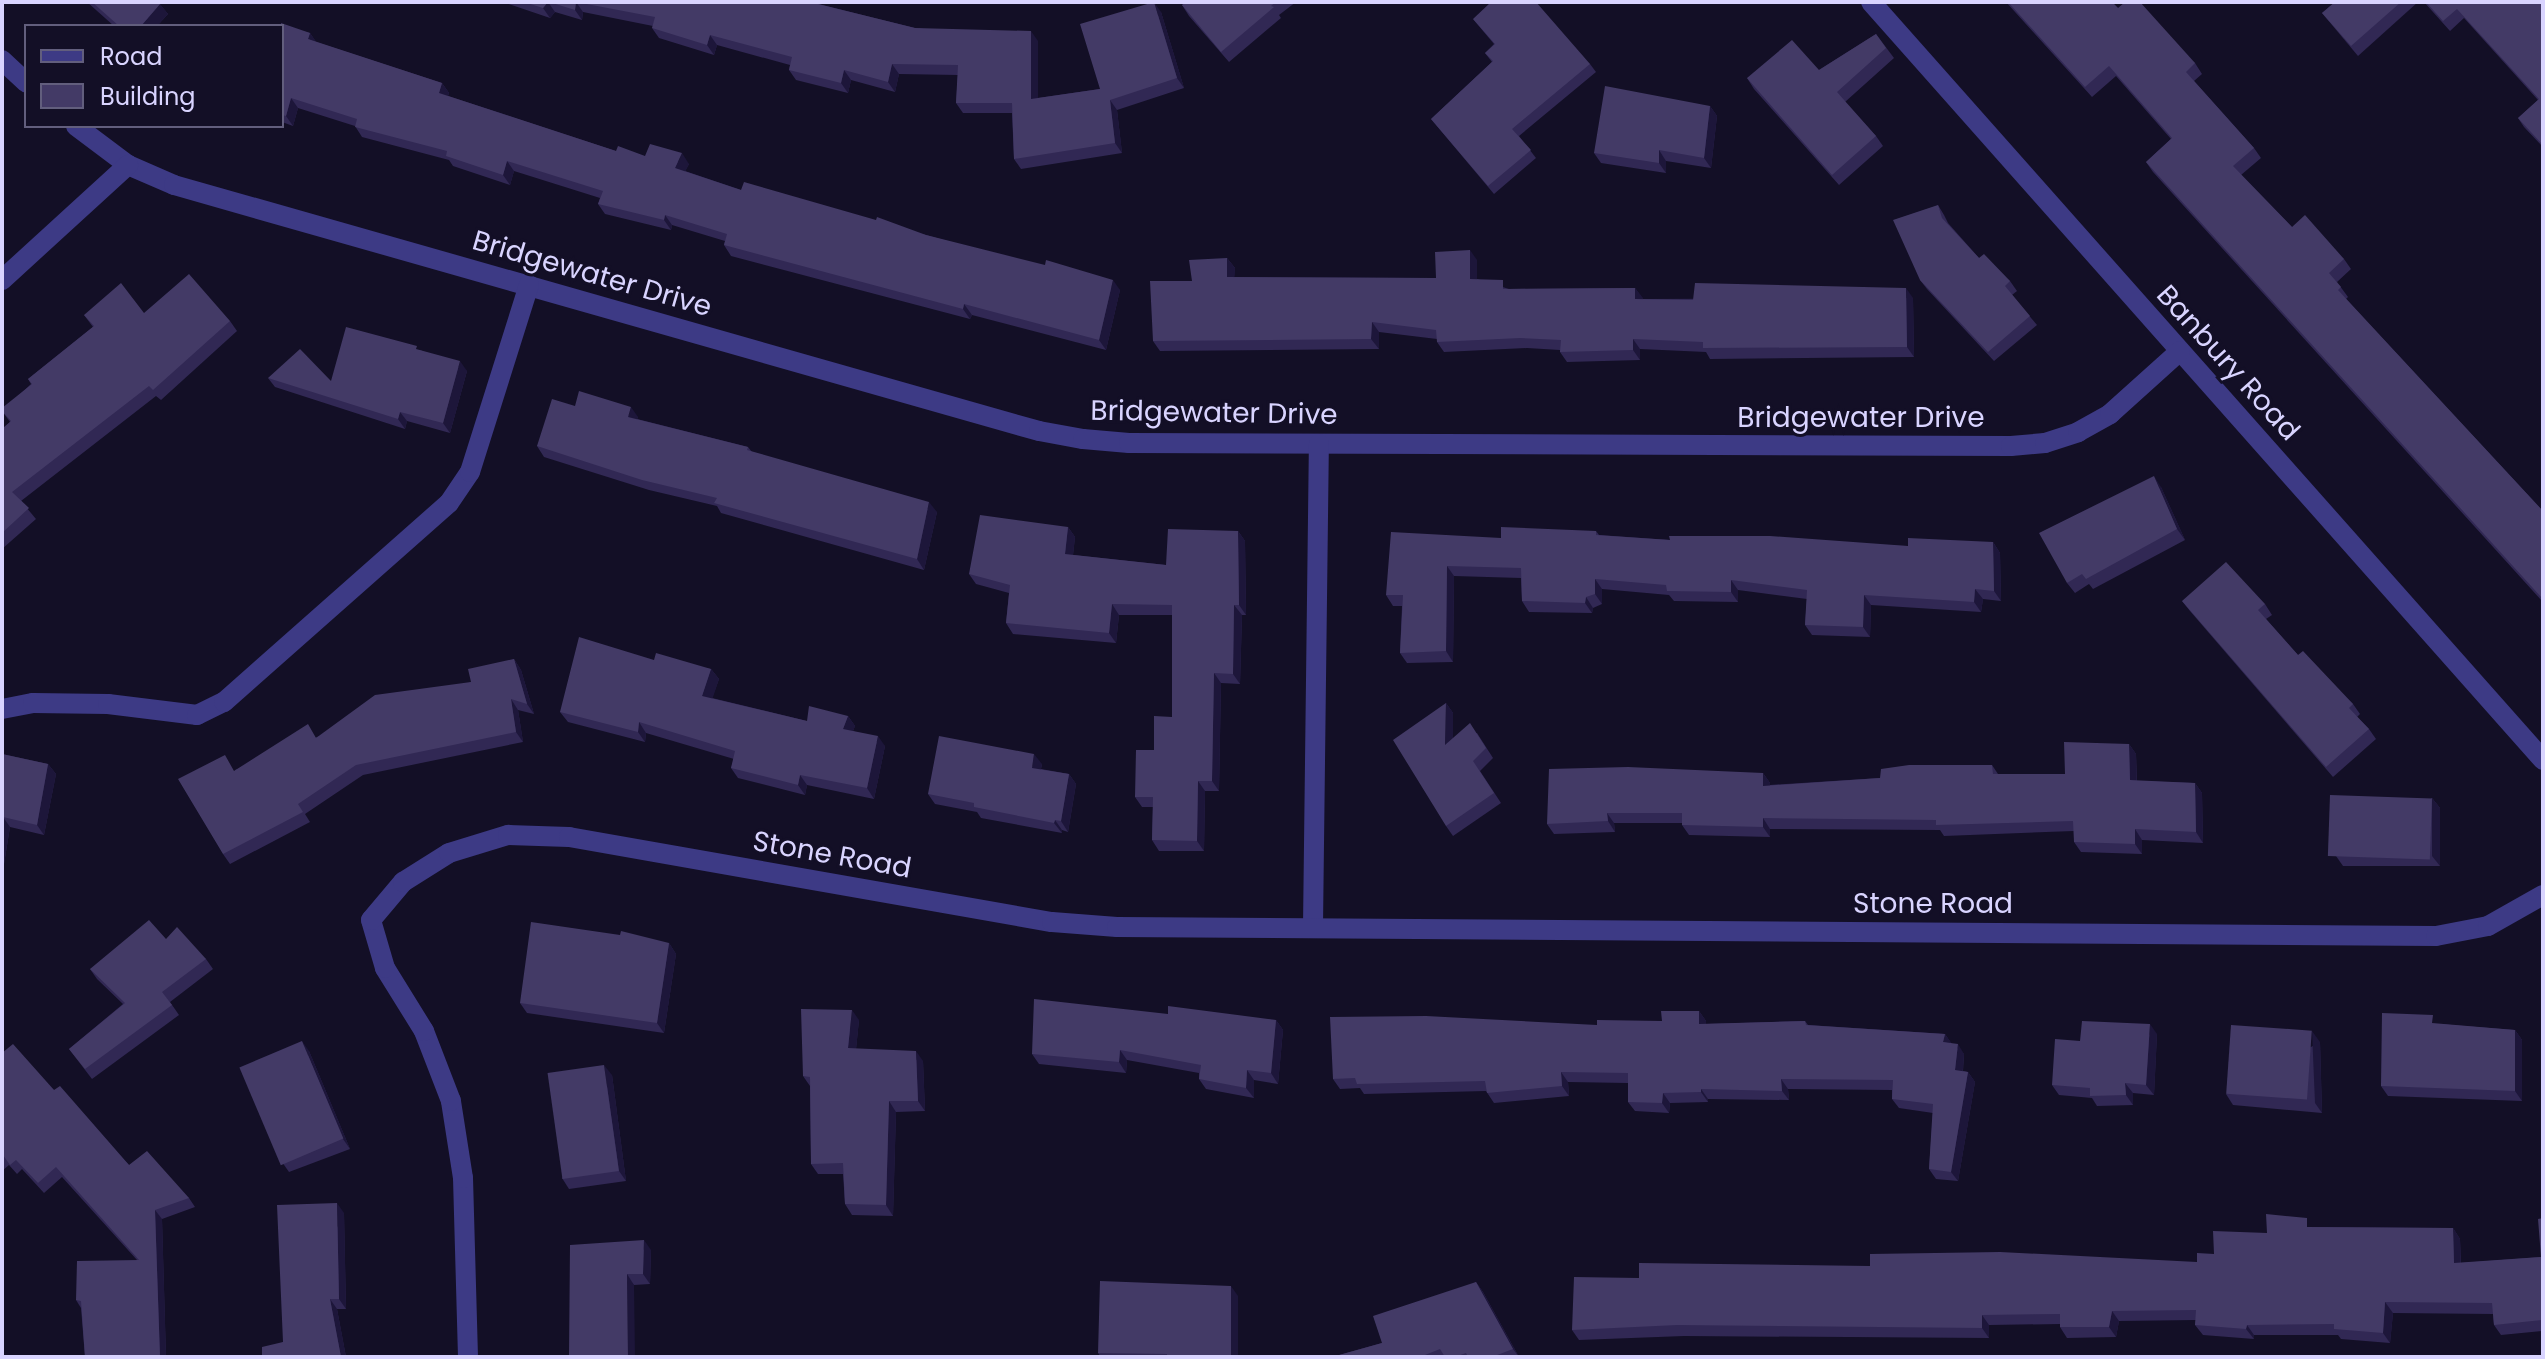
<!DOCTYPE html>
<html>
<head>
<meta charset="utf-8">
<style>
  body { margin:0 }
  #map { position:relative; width:2545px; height:1359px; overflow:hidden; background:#130f26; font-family:Poppins,sans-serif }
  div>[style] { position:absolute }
  .minor>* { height:20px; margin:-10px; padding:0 10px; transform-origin:10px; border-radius:10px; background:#3d3a85 }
  .wall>* { inset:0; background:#312854 }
  .shaded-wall>* { inset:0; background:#1d163a }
  .building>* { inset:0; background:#433a66; transform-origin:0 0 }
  span { translate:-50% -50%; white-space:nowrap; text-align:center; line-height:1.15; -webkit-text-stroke:6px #130f26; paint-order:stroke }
  .street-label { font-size:28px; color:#d9d4ff }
  .frame { position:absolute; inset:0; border:4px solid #d9d4ff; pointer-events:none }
  .legend { position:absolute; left:24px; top:24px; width:260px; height:104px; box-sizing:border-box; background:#130f26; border:2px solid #625e7d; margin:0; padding:10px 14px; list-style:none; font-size:24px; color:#d9d4ff }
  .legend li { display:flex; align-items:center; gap:16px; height:40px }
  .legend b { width:40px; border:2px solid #625e7d }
</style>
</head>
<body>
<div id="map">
  <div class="minor">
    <i style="left:1871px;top:2px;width:1013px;rotate:48.44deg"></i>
    <i style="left:2px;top:60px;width:33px;rotate:43deg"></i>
    <i style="left:76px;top:126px;width:65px;rotate:36.9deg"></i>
    <i style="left:128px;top:165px;width:50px;rotate:23.5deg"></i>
    <i style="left:174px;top:185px;width:899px;rotate:15.88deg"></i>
    <i style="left:1039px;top:431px;width:45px;rotate:10.3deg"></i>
    <i style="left:1083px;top:439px;width:46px;rotate:5deg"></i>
    <i style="left:1129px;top:443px;width:882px;rotate:0.19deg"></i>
    <i style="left:2011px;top:446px;width:34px;rotate:-5deg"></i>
    <i style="left:2045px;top:443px;width:35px;rotate:-18deg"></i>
    <i style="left:2078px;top:432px;width:37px;rotate:-29deg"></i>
    <i style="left:2110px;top:414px;width:94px;rotate:-42deg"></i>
    <i style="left:2px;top:280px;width:171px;rotate:-42.4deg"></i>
    <i style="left:2px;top:709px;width:32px;rotate:-11deg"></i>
    <i style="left:33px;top:703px;width:75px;rotate:0.8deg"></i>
    <i style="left:108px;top:704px;width:90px;rotate:7deg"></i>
    <i style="left:197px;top:715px;width:30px;rotate:-26deg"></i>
    <i style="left:224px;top:702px;width:300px;rotate:-41.5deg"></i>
    <i style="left:449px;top:503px;width:37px;rotate:-56deg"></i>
    <i style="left:470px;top:472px;width:196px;rotate:-72.5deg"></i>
    <i style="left:1313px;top:926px;width:482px;rotate:-89.3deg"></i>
    <i style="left:468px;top:1357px;width:179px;rotate:-91.6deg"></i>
    <i style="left:463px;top:1178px;width:78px;rotate:-98.9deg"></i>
    <i style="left:451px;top:1101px;width:75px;rotate:-111.1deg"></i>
    <i style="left:424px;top:1031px;width:74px;rotate:-121.8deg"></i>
    <i style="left:385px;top:968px;width:50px;rotate:-106.3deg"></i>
    <i style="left:371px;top:920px;width:50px;rotate:-49.9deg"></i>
    <i style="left:403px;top:882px;width:54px;rotate:-32.2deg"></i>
    <i style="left:449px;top:853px;width:62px;rotate:-17deg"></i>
    <i style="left:508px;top:835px;width:61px;rotate:1.9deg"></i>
    <i style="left:569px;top:837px;width:490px;rotate:10deg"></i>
    <i style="left:1052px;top:922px;width:65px;rotate:4.4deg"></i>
    <i style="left:1117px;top:927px;width:1319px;rotate:0.39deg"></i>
    <i style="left:2436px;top:936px;width:53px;rotate:-10.9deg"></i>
    <i style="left:2488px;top:926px;width:63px;rotate:-29.4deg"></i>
  </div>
  <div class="wall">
    <i style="clip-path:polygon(87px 2px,158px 2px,168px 14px,157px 26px,114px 26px)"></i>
    <i style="clip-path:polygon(503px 2px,810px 2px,915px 28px,1038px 41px,1038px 98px,1100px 89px,1161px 12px,1184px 88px,1117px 110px,1122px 153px,1021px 169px,1014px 159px,1012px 113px,963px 113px,956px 103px,958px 75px,899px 74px,895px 92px,851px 80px,848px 93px,796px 80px,789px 70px,790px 65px,717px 45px,714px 55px,659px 38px,652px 28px,653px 26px,583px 12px,582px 20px,555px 12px,550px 18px)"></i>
    <i style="clip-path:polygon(1186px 2px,1296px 2px,1279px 15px,1281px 18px,1229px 62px,1189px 16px,1182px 5px)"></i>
    <i style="clip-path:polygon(2006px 2px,2112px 2px,2118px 8px,2195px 63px,2202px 74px,2194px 81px,2254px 148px,2261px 158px,2241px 175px,2292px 227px,2344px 259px,2351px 269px,2337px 282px,2348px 297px,2346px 299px,2543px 511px,2543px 602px,2153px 172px,2146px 162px,2171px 139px,2116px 76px,2092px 97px)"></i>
    <i style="clip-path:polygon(2335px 2px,2418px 2px,2358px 56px,2322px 13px)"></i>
    <i style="clip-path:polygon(2424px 2px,2543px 2px,2543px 147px,2524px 127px,2518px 118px,2538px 100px,2464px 18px,2450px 31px)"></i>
    <i style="clip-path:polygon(1473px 19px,1590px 64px,1596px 72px,1519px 136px,1536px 158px,1494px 194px,1431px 119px,1492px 62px,1485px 53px,1494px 44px)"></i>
    <i style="clip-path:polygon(282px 26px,310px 33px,316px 42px,442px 83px,449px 93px,448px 96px,616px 151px,689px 164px,685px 171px,741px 190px,926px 235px,1120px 290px,1106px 350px,972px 315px,970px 319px,731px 256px,724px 245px,725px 241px,672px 225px,671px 230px,605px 214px,598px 204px,600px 198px,514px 171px,510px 185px,453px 166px,449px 160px,362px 137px,355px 126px,298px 108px,293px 126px,282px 122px)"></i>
    <i style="clip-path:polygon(1876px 34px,1894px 58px,1845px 102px,1876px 136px,1883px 146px,1839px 185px,1754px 89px,1747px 78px,1819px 70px)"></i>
    <i style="clip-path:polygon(1710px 106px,1717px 116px,1711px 168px,1666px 161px,1666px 173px,1601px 163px,1594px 153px)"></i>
    <i style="clip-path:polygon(1938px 205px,1944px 215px,1948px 223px,1979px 258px,2010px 281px,2017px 291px,2012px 295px,2037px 325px,1994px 361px,1927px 289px,1920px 280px)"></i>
    <i style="clip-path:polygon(1227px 258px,1235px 268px,1234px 277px,1436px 278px,1477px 260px,1477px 279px,1509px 289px,1635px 288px,1643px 299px,1913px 298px,1914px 357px,1710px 359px,1706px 352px,1640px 349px,1640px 360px,1567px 362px,1560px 352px,1560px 350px,1527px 348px,1444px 352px,1437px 342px,1437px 339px,1379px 332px,1379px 349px,1160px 351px,1153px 341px,1192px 281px)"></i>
    <i style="clip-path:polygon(144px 313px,230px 321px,237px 331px,161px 400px,156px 396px,21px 501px,36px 519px,2px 549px,2px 429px,10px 422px,2px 411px,31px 384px,28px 379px,93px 327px,84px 315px)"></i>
    <i style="clip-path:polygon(420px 350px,467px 371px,450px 433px,407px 421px,405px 429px,275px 387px,268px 378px,331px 381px)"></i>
    <i style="clip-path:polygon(575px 406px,638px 417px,637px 419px,748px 447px,752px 452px,937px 512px,924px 570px,721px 513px,717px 506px,649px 490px,544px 457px,537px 446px)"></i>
    <i style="clip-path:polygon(2161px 487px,2185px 540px,2093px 589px,2089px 584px,2075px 593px,2067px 583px)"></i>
    <i style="clip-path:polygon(1068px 527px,1075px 537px,1073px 555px,1166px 565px,1238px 531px,1245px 541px,1246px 615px,1242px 615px,1240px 684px,1221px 683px,1219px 791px,1205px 791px,1204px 851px,1159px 851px,1152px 840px,1153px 807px,1142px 807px,1135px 797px,1154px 750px,1172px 717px,1172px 615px,1119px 615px,1116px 643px,1013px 634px,1006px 623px,1009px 593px,976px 584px,969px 574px)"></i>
    <i style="clip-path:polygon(1596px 531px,1599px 535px,1670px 540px,1908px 546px,1993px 542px,2000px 553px,2001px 601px,1983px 599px,1981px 612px,1871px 605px,1870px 637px,1812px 635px,1805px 625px,1807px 599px,1738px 590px,1738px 602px,1674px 601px,1669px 595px,1602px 589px,1602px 604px,1593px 608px,1592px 613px,1529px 612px,1522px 601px,1521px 578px,1454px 576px,1453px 662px,1407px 663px,1400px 653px,1402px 606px,1393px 606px,1386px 595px,1501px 538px)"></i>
    <i style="clip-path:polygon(2182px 601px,2265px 604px,2272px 615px,2266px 619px,2298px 655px,2353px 704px,2360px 714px,2357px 717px,2369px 729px,2376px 739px,2333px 777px,2190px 611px)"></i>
    <i style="clip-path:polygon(514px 659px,521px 670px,534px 714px,518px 710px,523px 742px,363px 775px,305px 814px,310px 822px,230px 864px,223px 854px,235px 770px,317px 737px,471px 682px)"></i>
    <i style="clip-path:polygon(654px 660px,711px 669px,719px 679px,712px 698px,807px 721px,848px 716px,855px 726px,853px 731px,885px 746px,874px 799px,807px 785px,805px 795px,738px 778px,731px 768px,734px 759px,646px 733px,645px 742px,568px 722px,560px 712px)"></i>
    <i style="clip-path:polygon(1446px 703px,1453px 713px,1453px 739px,1477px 733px,1493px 758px,1480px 771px,1501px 803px,1453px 836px,1446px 826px)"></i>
    <i style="clip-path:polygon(2129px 744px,2136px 754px,2137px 781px,2195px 783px,2202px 793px,2203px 843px,2142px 840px,2142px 854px,2081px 852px,2074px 842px,2074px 831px,1944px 836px,1940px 830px,1770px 829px,1770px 837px,1689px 835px,1682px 825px,1682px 823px,1614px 823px,1615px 832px,1554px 834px,1547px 824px,1763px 773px,1770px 783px,1770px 785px,1880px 778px,1992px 765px,1998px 774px,2065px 774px)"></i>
    <i style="clip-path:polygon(2px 754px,48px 764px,56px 774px,44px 835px,10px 827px,4px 864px,2px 864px)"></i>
    <i style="clip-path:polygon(1042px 764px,1041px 769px,1069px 774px,1076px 784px,1068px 832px,1062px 830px,1062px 833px,981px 818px,977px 812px,935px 804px,928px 794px)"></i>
    <i style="clip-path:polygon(2432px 798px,2440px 808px,2440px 866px,2343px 866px,2336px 856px)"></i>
    <i style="clip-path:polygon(166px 939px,206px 959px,213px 969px,170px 1002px,179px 1015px,92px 1079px,69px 1049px,123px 1004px,97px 979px,90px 969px)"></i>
    <i style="clip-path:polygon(669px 943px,676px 954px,664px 1033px,527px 1013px,520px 1003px)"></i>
    <i style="clip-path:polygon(1699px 1011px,1706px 1021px,1706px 1024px,1805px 1021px,1808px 1025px,1945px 1034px,1951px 1043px,1964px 1054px,1963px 1071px,1968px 1072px,1975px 1082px,1958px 1181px,1936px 1179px,1929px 1169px,1933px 1113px,1899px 1108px,1892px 1099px,1892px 1090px,1788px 1089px,1789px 1100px,1708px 1099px,1708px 1102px,1670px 1103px,1669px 1113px,1635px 1111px,1628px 1102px,1628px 1083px,1568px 1082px,1569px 1096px,1494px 1103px,1486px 1091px,1364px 1094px,1360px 1088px,1340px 1089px,1333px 1079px,1597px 1025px,1662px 1021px)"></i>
    <i style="clip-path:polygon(1168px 1014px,1276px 1020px,1283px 1030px,1278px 1084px,1254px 1080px,1254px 1098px,1206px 1089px,1199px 1079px,1199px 1073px,1127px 1060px,1126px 1073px,1039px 1064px,1032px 1054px)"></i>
    <i style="clip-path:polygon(859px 1020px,856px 1049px,923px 1061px,925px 1111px,896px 1112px,893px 1216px,852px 1215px,845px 1204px,843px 1174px,818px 1174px,811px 1164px,810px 1086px,803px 1076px)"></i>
    <i style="clip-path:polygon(2439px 1024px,2515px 1030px,2522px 1040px,2522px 1101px,2388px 1096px,2381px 1086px)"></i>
    <i style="clip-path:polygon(2157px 1034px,2154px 1095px,2133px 1093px,2133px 1105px,2097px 1106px,2092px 1098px,2059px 1095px,2052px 1085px,2080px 1041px)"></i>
    <i style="clip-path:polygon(2320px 1042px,2322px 1113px,2233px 1105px,2226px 1094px)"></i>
    <i style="clip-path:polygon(309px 1051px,350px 1149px,289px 1172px,282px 1162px)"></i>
    <i style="clip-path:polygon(2px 1053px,54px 1090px,129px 1165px,189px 1198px,195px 1207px,162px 1219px,166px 1357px,85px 1357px,81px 1308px,76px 1300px,137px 1260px,62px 1177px,44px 1193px,22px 1169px,17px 1174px,9px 1165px,2px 1171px)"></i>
    <i style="clip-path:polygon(612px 1075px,626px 1181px,569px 1189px,562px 1178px)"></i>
    <i style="clip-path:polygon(344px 1213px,346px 1309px,337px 1309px,346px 1357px,262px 1357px,283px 1342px)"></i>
    <i style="clip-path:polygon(2543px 1218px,2543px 1331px,2501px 1335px,2494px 1325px,2493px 1314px,2393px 1313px,2390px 1343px,2341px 1339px,2338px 1335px,2254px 1335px,2254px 1339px,2203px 1335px,2195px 1325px,2196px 1320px,2119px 1321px,2116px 1337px,2067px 1338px,2060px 1327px,2060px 1324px,1989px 1325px,1989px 1338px,1684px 1336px,1579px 1340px,1572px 1330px,1639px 1278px,1870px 1266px,2197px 1262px,2214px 1254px,2267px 1233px,2313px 1227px,2453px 1228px,2460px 1239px,2461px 1263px,2541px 1257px)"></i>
    <i style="clip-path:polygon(570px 1245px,651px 1250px,650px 1284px,634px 1285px)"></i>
    <i style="clip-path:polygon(1476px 1282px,1483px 1292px,1519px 1357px,1332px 1357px,1382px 1343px)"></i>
    <i style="clip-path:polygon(1238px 1296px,1238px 1357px,1101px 1357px,1098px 1353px)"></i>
  </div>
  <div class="shaded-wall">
    <i style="clip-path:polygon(548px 2px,555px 12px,550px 18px,543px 8px)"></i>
    <i style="clip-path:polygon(576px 2px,583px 12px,582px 20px,575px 10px)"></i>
    <i style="clip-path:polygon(1154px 2px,1161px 12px,1184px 88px,1177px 78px)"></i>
    <i style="clip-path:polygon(160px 4px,168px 14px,157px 26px,141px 26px)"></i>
    <i style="clip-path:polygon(1031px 31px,1038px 41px,1038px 109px,1031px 99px)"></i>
    <i style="clip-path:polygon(310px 33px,317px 43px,308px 39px)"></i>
    <i style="clip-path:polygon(710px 35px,717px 45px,714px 55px,707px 45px)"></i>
    <i style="clip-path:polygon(892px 64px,899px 74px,895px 92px,888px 82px)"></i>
    <i style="clip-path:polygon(844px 70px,851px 80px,848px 93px,841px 83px)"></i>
    <i style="clip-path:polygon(442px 83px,449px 93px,446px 103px,439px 93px)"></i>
    <i style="clip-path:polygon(291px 98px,298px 108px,293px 126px,286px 116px)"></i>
    <i style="clip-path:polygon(1110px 100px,1117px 110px,1122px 153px,1115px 143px)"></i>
    <i style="clip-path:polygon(1710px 106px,1717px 116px,1711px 168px,1704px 158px)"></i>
    <i style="clip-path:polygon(1659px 150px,1666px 161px,1666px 173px,1659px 163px)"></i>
    <i style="clip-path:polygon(682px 153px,689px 164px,682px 178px,675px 168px)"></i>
    <i style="clip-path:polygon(507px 161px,514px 171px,510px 185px,503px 175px)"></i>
    <i style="clip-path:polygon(665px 215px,672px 225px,671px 230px,664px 220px)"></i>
    <i style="clip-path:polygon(1470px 250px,1477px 260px,1477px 289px,1470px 279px)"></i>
    <i style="clip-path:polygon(1227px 258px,1235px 268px,1234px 287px,1227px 277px)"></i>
    <i style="clip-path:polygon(1113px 280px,1120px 290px,1106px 350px,1099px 340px)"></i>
    <i style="clip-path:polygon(1635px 288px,1643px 298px,1642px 310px,1635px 299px)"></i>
    <i style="clip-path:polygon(1906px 288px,1913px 298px,1914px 357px,1907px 347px)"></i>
    <i style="clip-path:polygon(964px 304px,972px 315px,970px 319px,963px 309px)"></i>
    <i style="clip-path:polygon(1372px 322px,1379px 332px,1379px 349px,1371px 339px)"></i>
    <i style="clip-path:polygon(1633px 339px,1640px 349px,1640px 360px,1633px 350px)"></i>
    <i style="clip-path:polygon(460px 361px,467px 371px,450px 433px,443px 423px)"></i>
    <i style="clip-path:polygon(631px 407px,638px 417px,635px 427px,628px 417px)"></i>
    <i style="clip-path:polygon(400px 412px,407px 421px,405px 429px,398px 419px)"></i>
    <i style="clip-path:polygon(2154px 476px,2161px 487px,2185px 540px,2177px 529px)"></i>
    <i style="clip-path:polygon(929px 502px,937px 512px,924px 570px,917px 559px)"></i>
    <i style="clip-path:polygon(1068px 527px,1075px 537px,1072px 564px,1065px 554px)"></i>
    <i style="clip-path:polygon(1238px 531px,1245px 541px,1246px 615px,1239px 605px)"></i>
    <i style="clip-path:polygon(1993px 542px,2000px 553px,2001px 601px,1994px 591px)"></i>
    <i style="clip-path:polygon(1447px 566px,1454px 576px,1453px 662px,1446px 651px)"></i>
    <i style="clip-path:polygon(1595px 579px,1602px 589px,1602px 604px,1595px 594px)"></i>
    <i style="clip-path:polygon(1731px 580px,1738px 590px,1738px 602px,1731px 592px)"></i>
    <i style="clip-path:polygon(1975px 589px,1983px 599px,1981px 612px,1974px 602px)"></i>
    <i style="clip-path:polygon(1864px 595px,1871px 605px,1870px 637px,1863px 627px)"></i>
    <i style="clip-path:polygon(1586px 597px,1593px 608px,1592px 613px,1585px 603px)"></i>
    <i style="clip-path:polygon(1112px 604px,1119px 615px,1116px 643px,1109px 633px)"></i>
    <i style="clip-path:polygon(1234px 605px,1242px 615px,1240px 684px,1233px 674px)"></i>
    <i style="clip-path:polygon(514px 659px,521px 670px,534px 714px,527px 704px)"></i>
    <i style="clip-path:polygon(711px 669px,719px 679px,710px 706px,702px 696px)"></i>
    <i style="clip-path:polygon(1214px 673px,1221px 683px,1219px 791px,1212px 781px)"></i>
    <i style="clip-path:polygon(511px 699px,518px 710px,523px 742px,516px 732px)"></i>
    <i style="clip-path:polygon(1446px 703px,1453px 713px,1453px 755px,1445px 745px)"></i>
    <i style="clip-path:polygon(848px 716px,855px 726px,850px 739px,843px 729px)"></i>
    <i style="clip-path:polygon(639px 722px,646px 733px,645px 742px,638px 732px)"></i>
    <i style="clip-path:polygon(878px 736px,885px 746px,874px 799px,867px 788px)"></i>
    <i style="clip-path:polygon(2129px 744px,2136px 754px,2137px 791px,2130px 780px)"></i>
    <i style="clip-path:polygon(1034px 754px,1042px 764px,1039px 778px,1032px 768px)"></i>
    <i style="clip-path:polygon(48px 764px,56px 774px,44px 835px,37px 825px)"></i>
    <i style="clip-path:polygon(1763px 773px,1770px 783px,1770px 796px,1763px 786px)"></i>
    <i style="clip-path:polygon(1069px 774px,1076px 784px,1068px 832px,1061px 821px)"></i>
    <i style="clip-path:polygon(800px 775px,807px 785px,805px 795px,798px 785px)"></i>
    <i style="clip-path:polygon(1198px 781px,1205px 791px,1204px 851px,1197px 841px)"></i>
    <i style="clip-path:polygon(2195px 783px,2202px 793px,2203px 843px,2196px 832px)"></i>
    <i style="clip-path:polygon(2432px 798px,2440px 808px,2440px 866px,2432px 856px)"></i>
    <i style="clip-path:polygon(1607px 813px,1614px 823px,1615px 832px,1608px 821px)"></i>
    <i style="clip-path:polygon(3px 817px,10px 827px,4px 864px,2px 862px)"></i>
    <i style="clip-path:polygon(1763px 818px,1770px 829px,1770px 837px,1763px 827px)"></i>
    <i style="clip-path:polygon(1055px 820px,1062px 830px,1062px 833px,1054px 823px)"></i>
    <i style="clip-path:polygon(2135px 829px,2142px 840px,2142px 854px,2135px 844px)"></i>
    <i style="clip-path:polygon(669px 943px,676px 954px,664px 1033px,657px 1023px)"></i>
    <i style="clip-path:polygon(852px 1010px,859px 1020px,855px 1059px,848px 1048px)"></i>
    <i style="clip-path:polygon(1699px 1011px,1706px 1021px,1706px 1034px,1699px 1024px)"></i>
    <i style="clip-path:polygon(1276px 1020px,1283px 1030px,1278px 1084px,1271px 1073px)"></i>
    <i style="clip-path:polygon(2150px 1024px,2157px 1034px,2154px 1095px,2146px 1085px)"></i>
    <i style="clip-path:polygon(2515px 1030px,2522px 1040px,2522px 1101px,2515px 1091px)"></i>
    <i style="clip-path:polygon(2312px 1031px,2320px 1042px,2322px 1113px,2315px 1103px)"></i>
    <i style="clip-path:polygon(1945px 1034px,1952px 1044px,1943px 1042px)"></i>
    <i style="clip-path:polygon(302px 1041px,309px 1051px,350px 1149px,343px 1139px)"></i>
    <i style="clip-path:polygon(1958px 1044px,1964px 1054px,1962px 1080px,1955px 1070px)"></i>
    <i style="clip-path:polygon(1120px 1050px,1127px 1060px,1126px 1073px,1119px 1062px)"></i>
    <i style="clip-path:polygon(916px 1051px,923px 1061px,925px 1111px,918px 1101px)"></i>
    <i style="clip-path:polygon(604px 1065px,612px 1075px,626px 1181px,619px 1171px)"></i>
    <i style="clip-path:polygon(1247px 1070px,1254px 1080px,1254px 1098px,1246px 1088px)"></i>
    <i style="clip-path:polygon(1561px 1072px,1568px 1082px,1569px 1096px,1562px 1086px)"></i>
    <i style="clip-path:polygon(1968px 1072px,1975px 1082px,1958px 1181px,1951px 1172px)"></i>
    <i style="clip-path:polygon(1781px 1079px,1788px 1089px,1789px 1100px,1782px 1091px)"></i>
    <i style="clip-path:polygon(2125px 1083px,2133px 1093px,2133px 1105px,2126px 1095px)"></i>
    <i style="clip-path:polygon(1701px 1089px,1708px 1099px,1708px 1102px,1701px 1092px)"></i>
    <i style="clip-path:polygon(1663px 1093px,1670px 1103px,1669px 1113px,1662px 1103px)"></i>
    <i style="clip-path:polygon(889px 1101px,896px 1112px,893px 1216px,886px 1205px)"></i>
    <i style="clip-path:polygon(337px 1203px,344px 1213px,346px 1309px,339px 1299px)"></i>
    <i style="clip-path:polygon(155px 1210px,162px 1219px,166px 1357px,160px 1357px)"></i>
    <i style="clip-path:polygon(2453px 1228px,2460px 1239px,2461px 1273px,2454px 1263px)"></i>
    <i style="clip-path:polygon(644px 1240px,651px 1250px,650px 1284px,643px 1274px)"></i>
    <i style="clip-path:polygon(627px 1274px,634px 1285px,635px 1357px,628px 1357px)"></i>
    <i style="clip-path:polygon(1476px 1282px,1483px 1292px,1519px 1357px,1513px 1349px)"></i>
    <i style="clip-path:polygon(1231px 1286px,1238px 1296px,1238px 1357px,1231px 1357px)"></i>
    <i style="clip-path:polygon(330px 1299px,337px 1309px,346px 1357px,341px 1357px)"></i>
    <i style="clip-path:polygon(2385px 1302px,2393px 1313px,2390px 1343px,2383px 1333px)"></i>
    <i style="clip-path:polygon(2112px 1311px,2119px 1321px,2116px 1337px,2109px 1327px)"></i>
    <i style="clip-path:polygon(1982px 1315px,1989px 1325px,1989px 1338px,1982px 1328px)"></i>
    <i style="clip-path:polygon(2247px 1325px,2254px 1335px,2254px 1339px,2246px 1329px)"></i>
  </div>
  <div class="building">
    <i style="clip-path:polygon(92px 2px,158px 2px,160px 4px,141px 26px,119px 26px)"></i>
    <i style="clip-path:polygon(524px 2px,548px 2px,543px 8px)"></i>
    <i style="clip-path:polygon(549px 2px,810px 2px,915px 28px,1031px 31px,1031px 99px,1100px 89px,1080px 24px,1154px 2px,1177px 78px,1110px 100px,1115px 143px,1014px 159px,1012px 103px,956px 103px,958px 65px,892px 64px,888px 82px,844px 70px,841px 83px,789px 70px,792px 57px,710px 35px,707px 45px,652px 28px,655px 17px,576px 2px,575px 10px)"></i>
    <i style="clip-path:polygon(1186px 2px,1276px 2px,1271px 6px,1274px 7px,1221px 52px,1182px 5px)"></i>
    <i style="clip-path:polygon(1491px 2px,1536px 2px,1590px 64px,1512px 129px,1531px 150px,1488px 186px,1431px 119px,1493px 61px,1485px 53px,1495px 44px,1473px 19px)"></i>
    <i style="clip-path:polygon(2008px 2px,2112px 2px,2118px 8px,2125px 2px,2140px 2px,2195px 63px,2186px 72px,2254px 148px,2233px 166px,2292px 227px,2305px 215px,2344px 259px,2329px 273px,2341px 287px,2338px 290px,2543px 511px,2543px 599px,2146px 162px,2172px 138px,2109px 66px,2085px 87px)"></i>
    <i style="clip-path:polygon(2335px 2px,2401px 2px,2351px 46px,2322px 13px)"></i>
    <i style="clip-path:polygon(2426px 2px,2543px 2px,2543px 145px,2518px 118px,2539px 99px,2457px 9px,2443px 21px)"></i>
    <i style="clip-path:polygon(281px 23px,310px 33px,308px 39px,442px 83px,439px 93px,616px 151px,618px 146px,645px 156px,650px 144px,682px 153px,675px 168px,741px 190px,744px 182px,876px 220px,877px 217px,926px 235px,1045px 265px,1046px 260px,1113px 280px,1099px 340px,964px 304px,963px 309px,724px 245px,727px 234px,665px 215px,664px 220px,598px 204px,603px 191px,507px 161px,503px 175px,446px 156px,447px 151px,355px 127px,357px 119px,291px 98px,286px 116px,282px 115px)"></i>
    <i style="clip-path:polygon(1876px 34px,1886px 48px,1837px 92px,1876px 136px,1832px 175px,1747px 78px,1792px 40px,1819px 70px)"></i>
    <i style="clip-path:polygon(1605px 86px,1710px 106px,1704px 158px,1659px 150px,1659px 163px,1594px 153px)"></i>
    <i style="clip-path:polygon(1938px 205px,1942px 218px,1979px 258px,1984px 254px,2010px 281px,2005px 286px,2030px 316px,1988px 352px,1920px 280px,1893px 220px)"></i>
    <i style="clip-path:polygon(1470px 250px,1470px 279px,1503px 280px,1503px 289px,1635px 288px,1635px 299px,1693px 300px,1695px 283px,1906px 288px,1907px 347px,1703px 348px,1703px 342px,1633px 339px,1633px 350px,1560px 352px,1561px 340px,1520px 338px,1437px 342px,1436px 330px,1372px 322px,1371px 339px,1153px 341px,1150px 281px,1192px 281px,1189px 260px,1227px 258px,1227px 277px,1436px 278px,1435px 252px)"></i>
    <i style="clip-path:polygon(189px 274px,230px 321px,153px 390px,149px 386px,12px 492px,29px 508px,2px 533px,2px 429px,11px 421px,2px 411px,2px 408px,32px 384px,28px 379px,94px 326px,84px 315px,121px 283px,144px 313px)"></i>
    <i style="clip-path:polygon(346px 327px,417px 346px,416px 349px,460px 361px,443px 423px,400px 412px,398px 419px,268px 378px,300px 349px,331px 381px)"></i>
    <i style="clip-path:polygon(579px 391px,631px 407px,628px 417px,748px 447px,747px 450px,929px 502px,917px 559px,714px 503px,717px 498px,642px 480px,537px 446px,552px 399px,575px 406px)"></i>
    <i style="clip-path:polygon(2154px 476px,2177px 529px,2086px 579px,2082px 574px,2067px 583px,2039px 533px)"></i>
    <i style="clip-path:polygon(980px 515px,1068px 527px,1065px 554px,1166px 565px,1168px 529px,1238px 531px,1239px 605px,1234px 605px,1233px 674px,1214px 673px,1212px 781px,1198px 781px,1197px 841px,1152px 840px,1153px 797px,1135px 797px,1136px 750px,1154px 750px,1154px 716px,1172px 717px,1172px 605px,1112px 604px,1109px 633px,1006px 623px,1010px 585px,969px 574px)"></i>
    <i style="clip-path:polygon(1501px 527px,1596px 531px,1596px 535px,1670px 540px,1669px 536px,1770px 536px,1908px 546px,1908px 538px,1993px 542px,1994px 591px,1975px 589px,1974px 602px,1864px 595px,1863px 627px,1805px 625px,1807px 590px,1731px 580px,1731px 592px,1667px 591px,1666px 585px,1595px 579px,1595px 594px,1586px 597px,1585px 603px,1522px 601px,1521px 568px,1447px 566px,1446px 651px,1400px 653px,1403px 595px,1386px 595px,1391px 532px,1501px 538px)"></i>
    <i style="clip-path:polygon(2226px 562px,2265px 604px,2258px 610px,2298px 655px,2303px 651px,2353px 704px,2349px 708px,2369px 729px,2326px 767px,2182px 601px)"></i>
    <i style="clip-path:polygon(579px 637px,654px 660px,656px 653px,711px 669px,702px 696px,807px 721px,809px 706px,848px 716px,843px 729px,878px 736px,867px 788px,800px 775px,798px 785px,731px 768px,735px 751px,639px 722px,638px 732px,560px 712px)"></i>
    <i style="clip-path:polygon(514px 659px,527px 704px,511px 699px,516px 732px,356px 765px,298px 804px,303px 812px,223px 854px,178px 779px,225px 755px,234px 771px,308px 724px,316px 738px,375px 695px,471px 682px,468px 669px)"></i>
    <i style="clip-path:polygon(1446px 703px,1445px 745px,1470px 723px,1486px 748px,1473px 761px,1494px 793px,1446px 826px,1393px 740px)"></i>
    <i style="clip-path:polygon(939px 736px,1034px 754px,1032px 768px,1069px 774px,1061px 821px,1055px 820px,1054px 823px,974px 807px,974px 803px,928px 794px)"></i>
    <i style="clip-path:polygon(2064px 742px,2129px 744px,2130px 780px,2195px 783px,2196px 832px,2135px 829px,2135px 844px,2074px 842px,2073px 821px,1936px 825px,1936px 820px,1763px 818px,1763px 827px,1682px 825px,1682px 813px,1607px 813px,1608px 821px,1547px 824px,1549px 769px,1628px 767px,1763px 773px,1763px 786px,1880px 778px,1881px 769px,1909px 765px,1992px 765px,1993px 774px,2065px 774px)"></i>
    <i style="clip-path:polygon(2px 754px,48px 764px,37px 825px,3px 817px,2px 823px)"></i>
    <i style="left:2330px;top:795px;width:102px;height:61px;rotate:2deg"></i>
    <i style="clip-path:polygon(149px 920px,166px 939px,177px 927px,206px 959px,162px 992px,172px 1005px,85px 1069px,69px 1049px,125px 1003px,90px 969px)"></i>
    <i style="clip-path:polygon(531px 922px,620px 935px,621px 931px,669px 943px,657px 1023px,520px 1003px)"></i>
    <i style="clip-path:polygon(1034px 999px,1168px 1014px,1168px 1006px,1276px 1020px,1271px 1073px,1247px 1070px,1246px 1088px,1199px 1079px,1201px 1065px,1120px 1050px,1119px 1062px,1032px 1054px)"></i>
    <i style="clip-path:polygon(801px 1009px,852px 1010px,848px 1048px,916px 1051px,918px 1101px,889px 1101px,886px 1205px,845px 1204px,843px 1163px,811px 1164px,810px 1077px,803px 1076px)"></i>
    <i style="clip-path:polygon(1661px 1011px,1699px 1011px,1699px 1024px,1805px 1021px,1806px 1025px,1945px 1034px,1943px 1042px,1958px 1044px,1955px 1070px,1968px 1072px,1951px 1172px,1929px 1169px,1933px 1104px,1892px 1099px,1893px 1080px,1781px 1079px,1782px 1091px,1701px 1089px,1701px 1092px,1663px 1093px,1662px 1103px,1628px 1102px,1628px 1073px,1561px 1072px,1562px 1086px,1487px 1093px,1485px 1081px,1357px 1084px,1355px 1078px,1333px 1079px,1330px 1017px,1426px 1016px,1597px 1025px,1597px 1020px,1662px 1021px)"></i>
    <i style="clip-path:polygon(2382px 1013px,2433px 1015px,2432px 1023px,2515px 1030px,2515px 1091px,2381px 1086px)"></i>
    <i style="clip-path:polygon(2082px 1021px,2150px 1024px,2146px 1085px,2125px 1083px,2126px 1095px,2090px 1096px,2090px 1088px,2052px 1085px,2055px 1039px,2080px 1041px)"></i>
    <i style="left:2231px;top:1025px;width:81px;height:69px;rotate:4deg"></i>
    <i style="left:302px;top:1041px;width:106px;height:68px;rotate:67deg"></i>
    <i style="clip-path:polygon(13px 1044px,54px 1090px,60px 1086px,129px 1165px,147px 1151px,189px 1198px,155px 1210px,160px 1357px,85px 1357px,81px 1301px,76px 1300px,77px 1261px,139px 1260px,56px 1167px,38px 1183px,16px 1160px,10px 1165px,3px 1155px,2px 1156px,2px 1053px)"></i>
    <i style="left:604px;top:1065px;width:107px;height:57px;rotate:82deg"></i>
    <i style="clip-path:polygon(337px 1203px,339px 1299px,330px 1299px,341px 1357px,262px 1357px,262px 1347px,283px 1342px,277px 1205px)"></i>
    <i style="clip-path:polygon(2266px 1214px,2307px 1218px,2307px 1227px,2453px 1228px,2454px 1263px,2541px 1257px,2538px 1219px,2543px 1218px,2543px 1320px,2494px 1325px,2492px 1303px,2385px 1302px,2383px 1333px,2334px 1329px,2334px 1324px,2247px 1325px,2246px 1329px,2195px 1325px,2196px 1310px,2112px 1311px,2109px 1327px,2060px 1327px,2060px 1314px,1982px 1315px,1982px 1328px,1677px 1325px,1572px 1330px,1574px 1277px,1639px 1278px,1639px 1263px,1870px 1266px,1870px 1254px,2000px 1252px,2197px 1262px,2197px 1253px,2214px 1254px,2213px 1231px,2267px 1233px)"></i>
    <i style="clip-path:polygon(644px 1240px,643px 1274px,627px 1274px,628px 1357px,569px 1357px,570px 1245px)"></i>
    <i style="clip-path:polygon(1100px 1281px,1231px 1286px,1231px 1357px,1167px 1357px,1167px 1354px,1098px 1353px)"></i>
    <i style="clip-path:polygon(1476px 1282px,1513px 1349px,1492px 1357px,1468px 1357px,1466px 1353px,1455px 1357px,1445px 1357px,1440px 1349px,1420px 1357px,1332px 1357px,1382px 1343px,1373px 1316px)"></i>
  </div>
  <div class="street-label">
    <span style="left:592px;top:274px;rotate:16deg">Bridgewater Drive</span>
    <span style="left:2228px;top:363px;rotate:48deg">Banbury Road</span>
    <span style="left:1214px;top:413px;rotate:1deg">Bridgewater Drive</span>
    <span style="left:1861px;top:418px">Bridgewater Drive</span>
    <span style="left:832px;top:855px;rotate:10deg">Stone Road</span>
    <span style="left:1933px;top:904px">Stone Road</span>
  </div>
  <div class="frame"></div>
  <ul class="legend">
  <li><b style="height:10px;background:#3d3a85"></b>Road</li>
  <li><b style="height:22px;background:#433a66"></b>Building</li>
  </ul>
</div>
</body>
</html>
